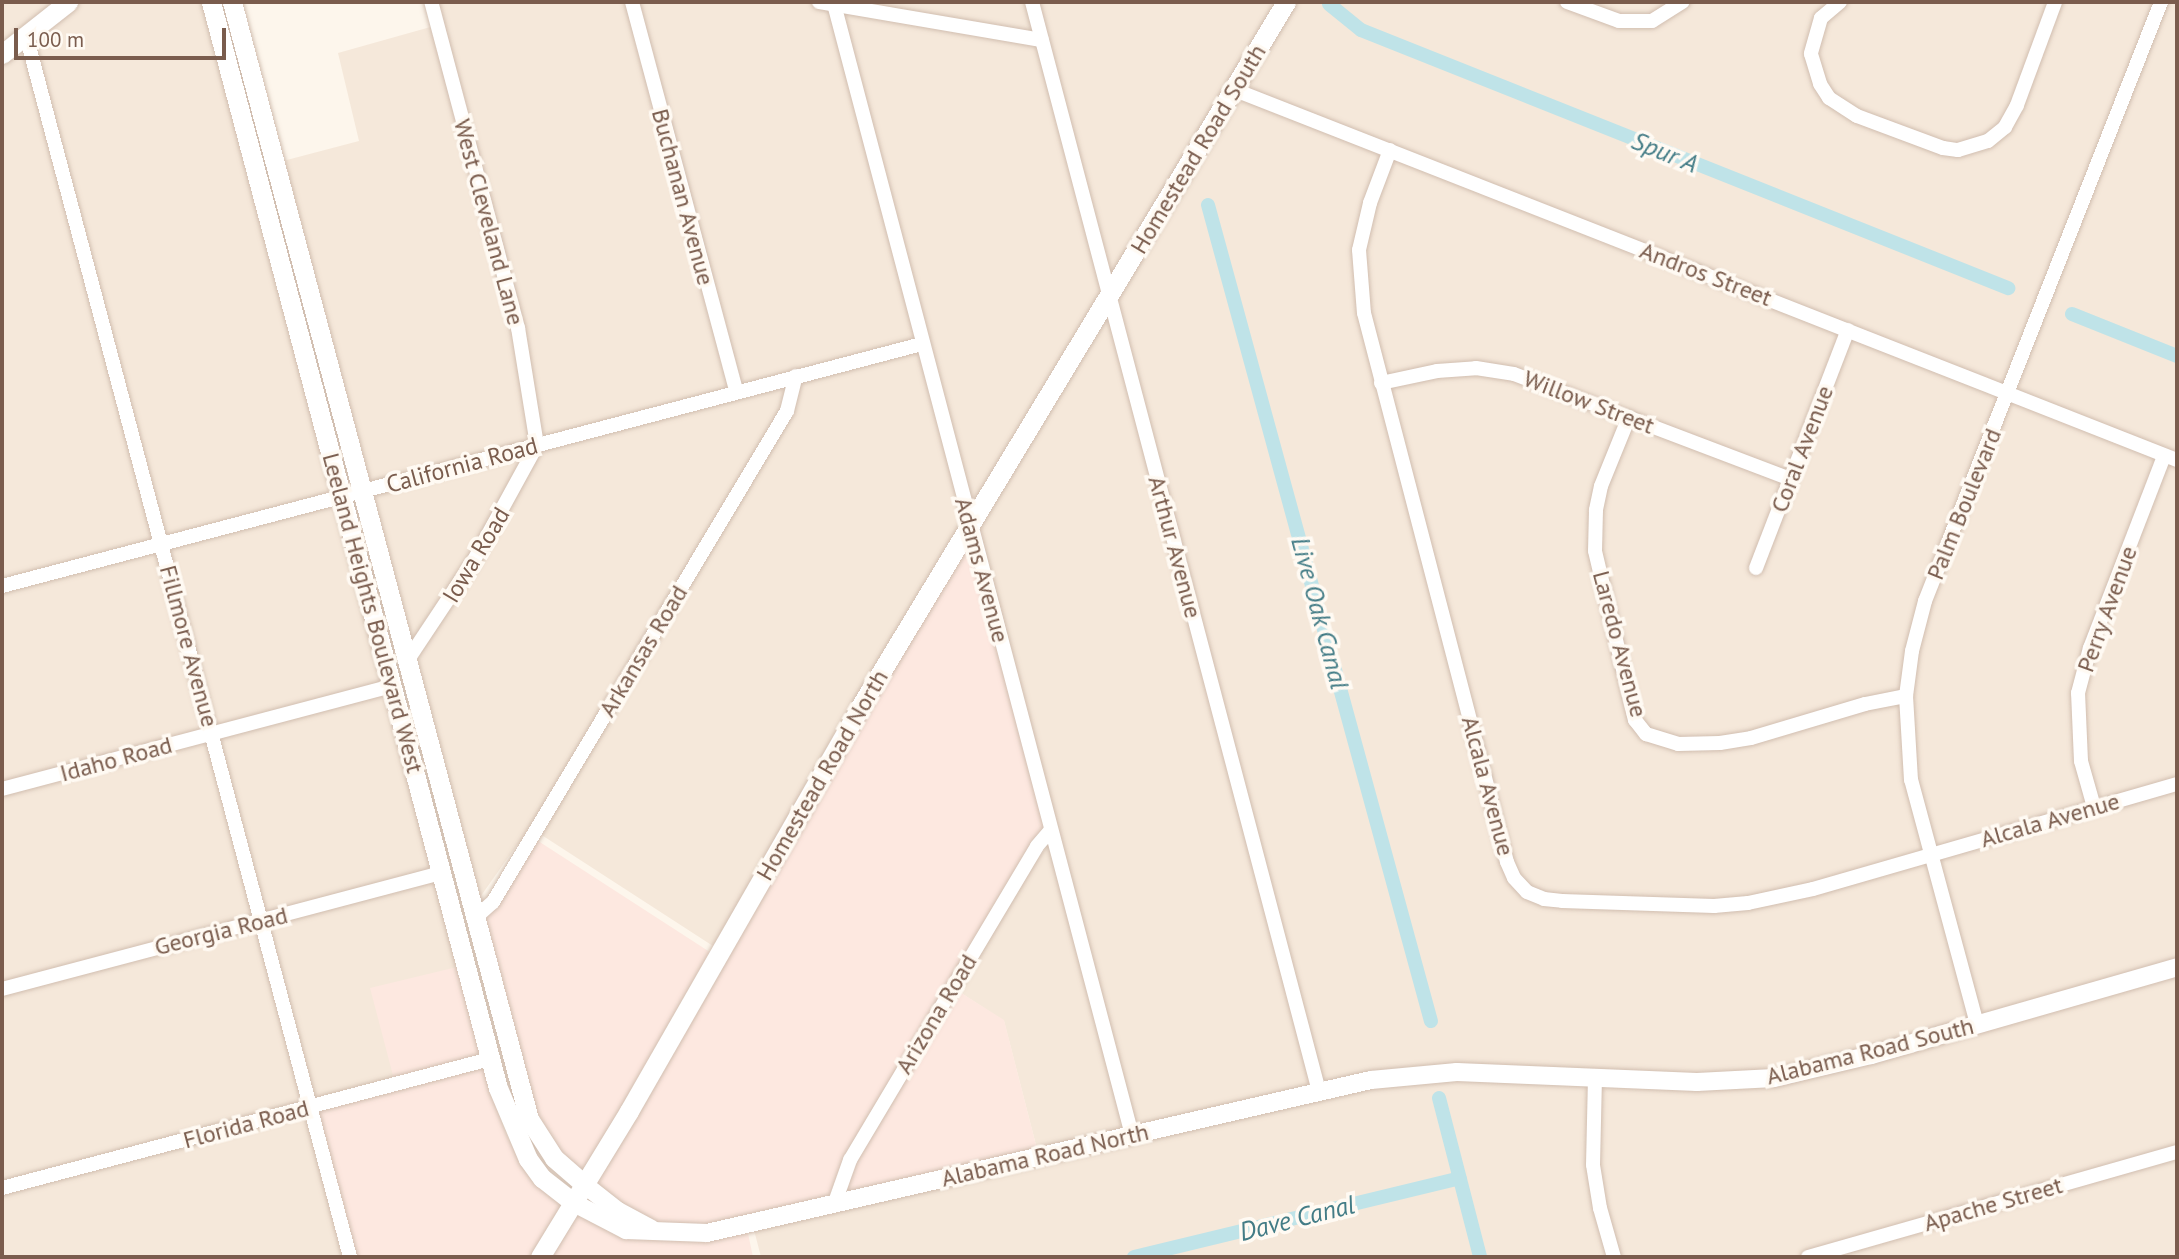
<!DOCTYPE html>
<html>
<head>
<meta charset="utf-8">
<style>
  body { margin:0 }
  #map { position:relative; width:2179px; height:1259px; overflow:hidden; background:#fdf6ec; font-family:"PT Sans",sans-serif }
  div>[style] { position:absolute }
  .residential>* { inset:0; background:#f5e8da }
  .commercial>* { inset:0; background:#fde8e0 }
  .canal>* { height:14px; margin:-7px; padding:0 7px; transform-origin:7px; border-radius:7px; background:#bfe3e8 }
  .roads { filter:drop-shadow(0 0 2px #d1beb0) drop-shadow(0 0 2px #d1beb0) }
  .minor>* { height:14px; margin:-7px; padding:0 7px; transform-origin:7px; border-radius:7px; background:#fff }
  .tertiary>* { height:18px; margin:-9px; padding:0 9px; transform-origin:9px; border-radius:9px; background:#fff }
  .secondary>* { height:19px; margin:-9.5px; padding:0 9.5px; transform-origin:9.5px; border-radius:9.5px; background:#fff }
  span { translate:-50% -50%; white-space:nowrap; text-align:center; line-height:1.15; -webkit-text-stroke:7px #fffaf3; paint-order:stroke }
  .street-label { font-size:24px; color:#7a5c4d }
  .water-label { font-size:26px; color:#437c86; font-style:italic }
  .frame { position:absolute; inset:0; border:4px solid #7a5c4d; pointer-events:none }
  .scale { position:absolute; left:14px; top:28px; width:212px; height:32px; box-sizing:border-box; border:4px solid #7a5c4d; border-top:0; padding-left:9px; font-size:21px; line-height:24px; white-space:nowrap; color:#7a5c4d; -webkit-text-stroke:5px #fffaf3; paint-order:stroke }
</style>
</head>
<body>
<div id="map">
  <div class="residential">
    <i style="clip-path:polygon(2px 2px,56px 2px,2px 44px)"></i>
    <i style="clip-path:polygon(80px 2px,203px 2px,457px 967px,395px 1083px,343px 1257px,2px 1257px,2px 63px)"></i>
    <i style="clip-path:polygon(428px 2px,1277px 2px,713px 946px,537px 832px,517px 845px,478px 900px,283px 161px,359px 141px,338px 53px,434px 26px)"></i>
    <i style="clip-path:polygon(1295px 2px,2177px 2px,2177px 960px,1869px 1048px,1773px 1070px,1697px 1075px,1456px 1064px,1407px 1067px,1342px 1078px,1037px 1149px,1004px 1021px,958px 991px,1036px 861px,1057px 834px,978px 529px)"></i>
    <i style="clip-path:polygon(2177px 975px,2177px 1257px,761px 1257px,754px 1230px,1372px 1087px,1456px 1079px,1697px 1090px,1775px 1085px)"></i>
  </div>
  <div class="commercial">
    <i style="clip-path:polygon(970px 527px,1051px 830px,892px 1087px,834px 1205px,746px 1224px,753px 1257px,540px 1257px,584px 1185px,538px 1136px,475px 918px,532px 837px,716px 956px)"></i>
    <i style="clip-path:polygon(457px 967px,490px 1090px,506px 1134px,521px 1163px,563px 1204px,531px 1257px,343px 1257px,304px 1105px,395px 1083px,370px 988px)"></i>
    <i style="clip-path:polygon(958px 991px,1004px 1020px,1037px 1149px,843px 1195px,856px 1162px)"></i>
  </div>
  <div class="canal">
    <i style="left:1329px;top:4px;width:41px;rotate:39.1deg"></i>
    <i style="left:1361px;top:30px;width:697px;rotate:21.74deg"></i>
    <i style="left:1208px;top:205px;width:846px;rotate:74.72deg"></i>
    <i style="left:2072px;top:314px;width:113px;rotate:21.8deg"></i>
    <i style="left:1439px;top:1098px;width:164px;rotate:75.5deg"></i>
    <i style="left:1134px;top:1257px;width:335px;rotate:-13.6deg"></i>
  </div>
  <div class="roads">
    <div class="minor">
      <i style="left:632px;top:2px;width:403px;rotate:75deg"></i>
      <i style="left:819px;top:2px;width:226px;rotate:9.7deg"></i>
      <i style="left:1032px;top:2px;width:1126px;rotate:75.24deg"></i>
      <i style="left:1567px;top:2px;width:55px;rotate:20.1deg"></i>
      <i style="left:1619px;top:21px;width:33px"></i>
      <i style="left:1652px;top:21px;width:36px;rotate:-32deg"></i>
      <i style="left:1840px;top:2px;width:25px;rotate:140deg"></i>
      <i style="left:1821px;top:18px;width:37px;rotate:106deg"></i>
      <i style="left:1811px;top:54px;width:31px;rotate:73deg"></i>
      <i style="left:1820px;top:84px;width:17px;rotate:57deg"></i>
      <i style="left:1829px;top:98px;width:33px;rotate:33deg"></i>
      <i style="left:1857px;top:116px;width:92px;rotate:20.4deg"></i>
      <i style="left:1943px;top:148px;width:15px;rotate:8deg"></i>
      <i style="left:1958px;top:150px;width:31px;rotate:-17deg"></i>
      <i style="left:1988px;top:141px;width:22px;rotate:-39deg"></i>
      <i style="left:2005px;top:127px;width:25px;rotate:-61deg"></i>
      <i style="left:2017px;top:105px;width:110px;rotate:-69.7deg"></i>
      <i style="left:834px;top:4px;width:1170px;rotate:75.24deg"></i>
      <i style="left:26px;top:35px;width:1264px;rotate:75.15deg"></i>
      <i style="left:1235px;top:90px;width:1012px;rotate:21.44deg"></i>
      <i style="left:1390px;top:150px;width:57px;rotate:110.7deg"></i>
      <i style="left:1370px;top:203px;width:48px;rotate:103.2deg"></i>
      <i style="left:1359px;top:250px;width:63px;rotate:85.5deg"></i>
      <i style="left:1364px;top:313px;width:567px;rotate:75.4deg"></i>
      <i style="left:1507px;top:862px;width:17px;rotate:66deg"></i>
      <i style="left:1514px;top:878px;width:19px;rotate:47deg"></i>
      <i style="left:1527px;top:892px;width:18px;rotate:22deg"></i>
      <i style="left:1544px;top:899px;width:18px;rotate:6deg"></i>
      <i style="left:1562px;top:901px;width:152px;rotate:1.9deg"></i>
      <i style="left:1714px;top:906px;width:34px;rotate:-5deg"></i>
      <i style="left:1748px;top:903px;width:66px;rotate:-12.2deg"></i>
      <i style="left:1813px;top:889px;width:379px;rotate:-16.1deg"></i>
      <i style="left:1381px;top:383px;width:57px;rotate:-12.1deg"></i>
      <i style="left:1437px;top:371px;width:39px;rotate:-4deg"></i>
      <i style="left:1476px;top:368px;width:38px;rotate:9deg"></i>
      <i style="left:1514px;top:374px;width:295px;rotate:20.8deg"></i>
      <i style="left:1629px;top:417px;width:74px;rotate:112.1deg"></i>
      <i style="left:1601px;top:486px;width:25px;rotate:102deg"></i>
      <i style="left:1596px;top:510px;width:41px;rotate:91.4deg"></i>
      <i style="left:1595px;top:551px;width:174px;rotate:76.7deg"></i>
      <i style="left:1635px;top:720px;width:18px;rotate:52deg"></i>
      <i style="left:1646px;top:734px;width:34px;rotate:17deg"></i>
      <i style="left:1678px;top:744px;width:42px;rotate:-1.4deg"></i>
      <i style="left:1720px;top:743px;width:31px;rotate:-9deg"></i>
      <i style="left:1751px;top:738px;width:119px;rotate:-16.6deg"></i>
      <i style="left:1865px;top:704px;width:42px;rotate:-11deg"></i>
      <i style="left:1756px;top:568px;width:255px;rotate:-68.9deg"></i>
      <i style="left:2px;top:586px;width:951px;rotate:-14.74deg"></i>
      <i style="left:407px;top:661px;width:121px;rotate:-56.4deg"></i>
      <i style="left:474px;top:560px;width:131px;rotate:-61.3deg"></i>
      <i style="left:537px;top:445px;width:119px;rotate:-99.2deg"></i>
      <i style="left:518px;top:328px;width:337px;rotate:-104.9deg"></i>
      <i style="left:2px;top:789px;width:404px;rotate:-14.8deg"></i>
      <i style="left:2094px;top:807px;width:48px;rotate:-105.8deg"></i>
      <i style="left:2081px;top:761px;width:68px;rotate:-92.5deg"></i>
      <i style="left:2078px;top:693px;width:47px;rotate:-75.1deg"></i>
      <i style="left:2090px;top:648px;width:206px;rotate:-68.9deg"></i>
      <i style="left:475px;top:918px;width:24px;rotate:-42deg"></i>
      <i style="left:493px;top:902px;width:572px;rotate:-59.09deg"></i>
      <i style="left:787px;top:411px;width:36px;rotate:-76deg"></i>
      <i style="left:2px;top:989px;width:453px;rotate:-14.8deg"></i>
      <i style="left:1977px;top:1024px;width:253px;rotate:-105.1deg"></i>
      <i style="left:1911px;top:780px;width:84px;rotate:-93.4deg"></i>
      <i style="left:1906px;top:696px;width:45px;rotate:-82.4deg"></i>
      <i style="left:1912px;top:651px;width:52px;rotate:-75.4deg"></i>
      <i style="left:1925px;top:601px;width:52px;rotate:-68.4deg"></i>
      <i style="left:1944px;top:553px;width:592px;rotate:-68.5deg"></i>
      <i style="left:1595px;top:1077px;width:88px;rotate:91.3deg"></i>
      <i style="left:1593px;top:1165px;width:44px;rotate:80.8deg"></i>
      <i style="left:1600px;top:1208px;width:51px;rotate:74.1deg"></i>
      <i style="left:2px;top:1188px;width:505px;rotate:-14.81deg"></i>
      <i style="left:834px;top:1205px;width:48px;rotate:-70.4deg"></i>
      <i style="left:850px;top:1160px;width:365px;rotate:-59.2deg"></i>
      <i style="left:1037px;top:846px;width:21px;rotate:-49deg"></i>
      <i style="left:1808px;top:1257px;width:384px;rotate:-15.9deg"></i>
    </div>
    <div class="tertiary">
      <i style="left:585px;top:1185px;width:42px;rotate:38.2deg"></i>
      <i style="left:618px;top:1211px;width:38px;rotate:28deg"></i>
      <i style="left:574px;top:1203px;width:59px;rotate:27.4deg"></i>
      <i style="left:626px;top:1230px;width:81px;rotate:2.1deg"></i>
      <i style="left:707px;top:1233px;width:681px;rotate:-12.98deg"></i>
      <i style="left:1371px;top:1080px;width:86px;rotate:-5.3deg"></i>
      <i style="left:1457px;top:1072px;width:240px;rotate:2.4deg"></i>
      <i style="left:1697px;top:1082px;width:77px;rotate:-3deg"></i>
      <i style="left:1774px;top:1078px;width:100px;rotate:-13.3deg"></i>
      <i style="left:1871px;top:1055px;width:318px;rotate:-16deg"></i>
    </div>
    <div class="secondary">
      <i style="left:211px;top:2px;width:1123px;rotate:75.2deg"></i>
      <i style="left:498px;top:1088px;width:77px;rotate:67.1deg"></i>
      <i style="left:528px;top:1159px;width:24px;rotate:54deg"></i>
      <i style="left:542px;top:1178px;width:41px;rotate:38deg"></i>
      <i style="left:232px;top:2px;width:1156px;rotate:75.11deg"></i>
      <i style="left:529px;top:1119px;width:46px;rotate:57.3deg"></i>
      <i style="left:554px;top:1158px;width:41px;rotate:41.1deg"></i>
      <i style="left:2px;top:54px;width:84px;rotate:-38.2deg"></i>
      <i style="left:540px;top:1257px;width:171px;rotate:-58.6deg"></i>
      <i style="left:629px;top:1111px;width:465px;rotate:-60.2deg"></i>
      <i style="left:860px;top:707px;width:824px;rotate:-58.86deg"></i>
    </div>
  </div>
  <div class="street-label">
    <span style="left:1198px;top:149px;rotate:-59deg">Homestead Road South</span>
    <span style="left:683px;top:197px;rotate:75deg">Buchanan Avenue</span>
    <span style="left:489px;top:222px;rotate:75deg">West Cleveland Lane</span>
    <span style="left:1706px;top:274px;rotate:21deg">Andros Street</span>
    <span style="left:1589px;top:402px;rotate:21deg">Willow Street</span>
    <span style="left:1802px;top:449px;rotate:-69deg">Coral Avenue</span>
    <span style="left:462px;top:465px;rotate:-15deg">California Road</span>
    <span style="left:1964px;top:504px;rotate:-68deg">Palm Boulevard</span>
    <span style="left:1175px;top:547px;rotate:75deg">Arthur Avenue</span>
    <span style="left:476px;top:555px;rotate:-59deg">Iowa Road</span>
    <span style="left:982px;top:570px;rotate:75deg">Adams Avenue</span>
    <span style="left:2107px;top:609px;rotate:-70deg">Perry Avenue</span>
    <span style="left:373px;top:613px;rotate:75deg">Leeland Heights Boulevard West</span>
    <span style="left:1620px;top:644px;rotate:75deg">Laredo Avenue</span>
    <span style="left:189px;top:646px;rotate:75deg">Fillmore Avenue</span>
    <span style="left:643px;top:651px;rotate:-59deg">Arkansas Road</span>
    <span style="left:116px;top:759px;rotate:-15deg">Idaho Road</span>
    <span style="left:822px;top:775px;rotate:-60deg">Homestead Road North</span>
    <span style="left:1488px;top:786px;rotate:75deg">Alcala Avenue</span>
    <span style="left:2050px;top:820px;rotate:-16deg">Alcala Avenue</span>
    <span style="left:221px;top:931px;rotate:-14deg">Georgia Road</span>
    <span style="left:936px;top:1014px;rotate:-59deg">Arizona Road</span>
    <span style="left:1870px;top:1051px;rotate:-14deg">Alabama Road South</span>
    <span style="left:246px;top:1124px;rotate:-15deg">Florida Road</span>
    <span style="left:1045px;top:1155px;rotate:-13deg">Alabama Road North</span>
    <span style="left:1993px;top:1204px;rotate:-16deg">Apache Street</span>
  </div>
  <div class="water-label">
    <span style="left:1665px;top:152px;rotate:22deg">Spur A</span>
    <span style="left:1320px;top:613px;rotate:75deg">Live Oak Canal</span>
    <span style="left:1297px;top:1218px;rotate:-14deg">Dave Canal</span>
  </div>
  <div class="frame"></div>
  <div class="scale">100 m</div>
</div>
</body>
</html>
